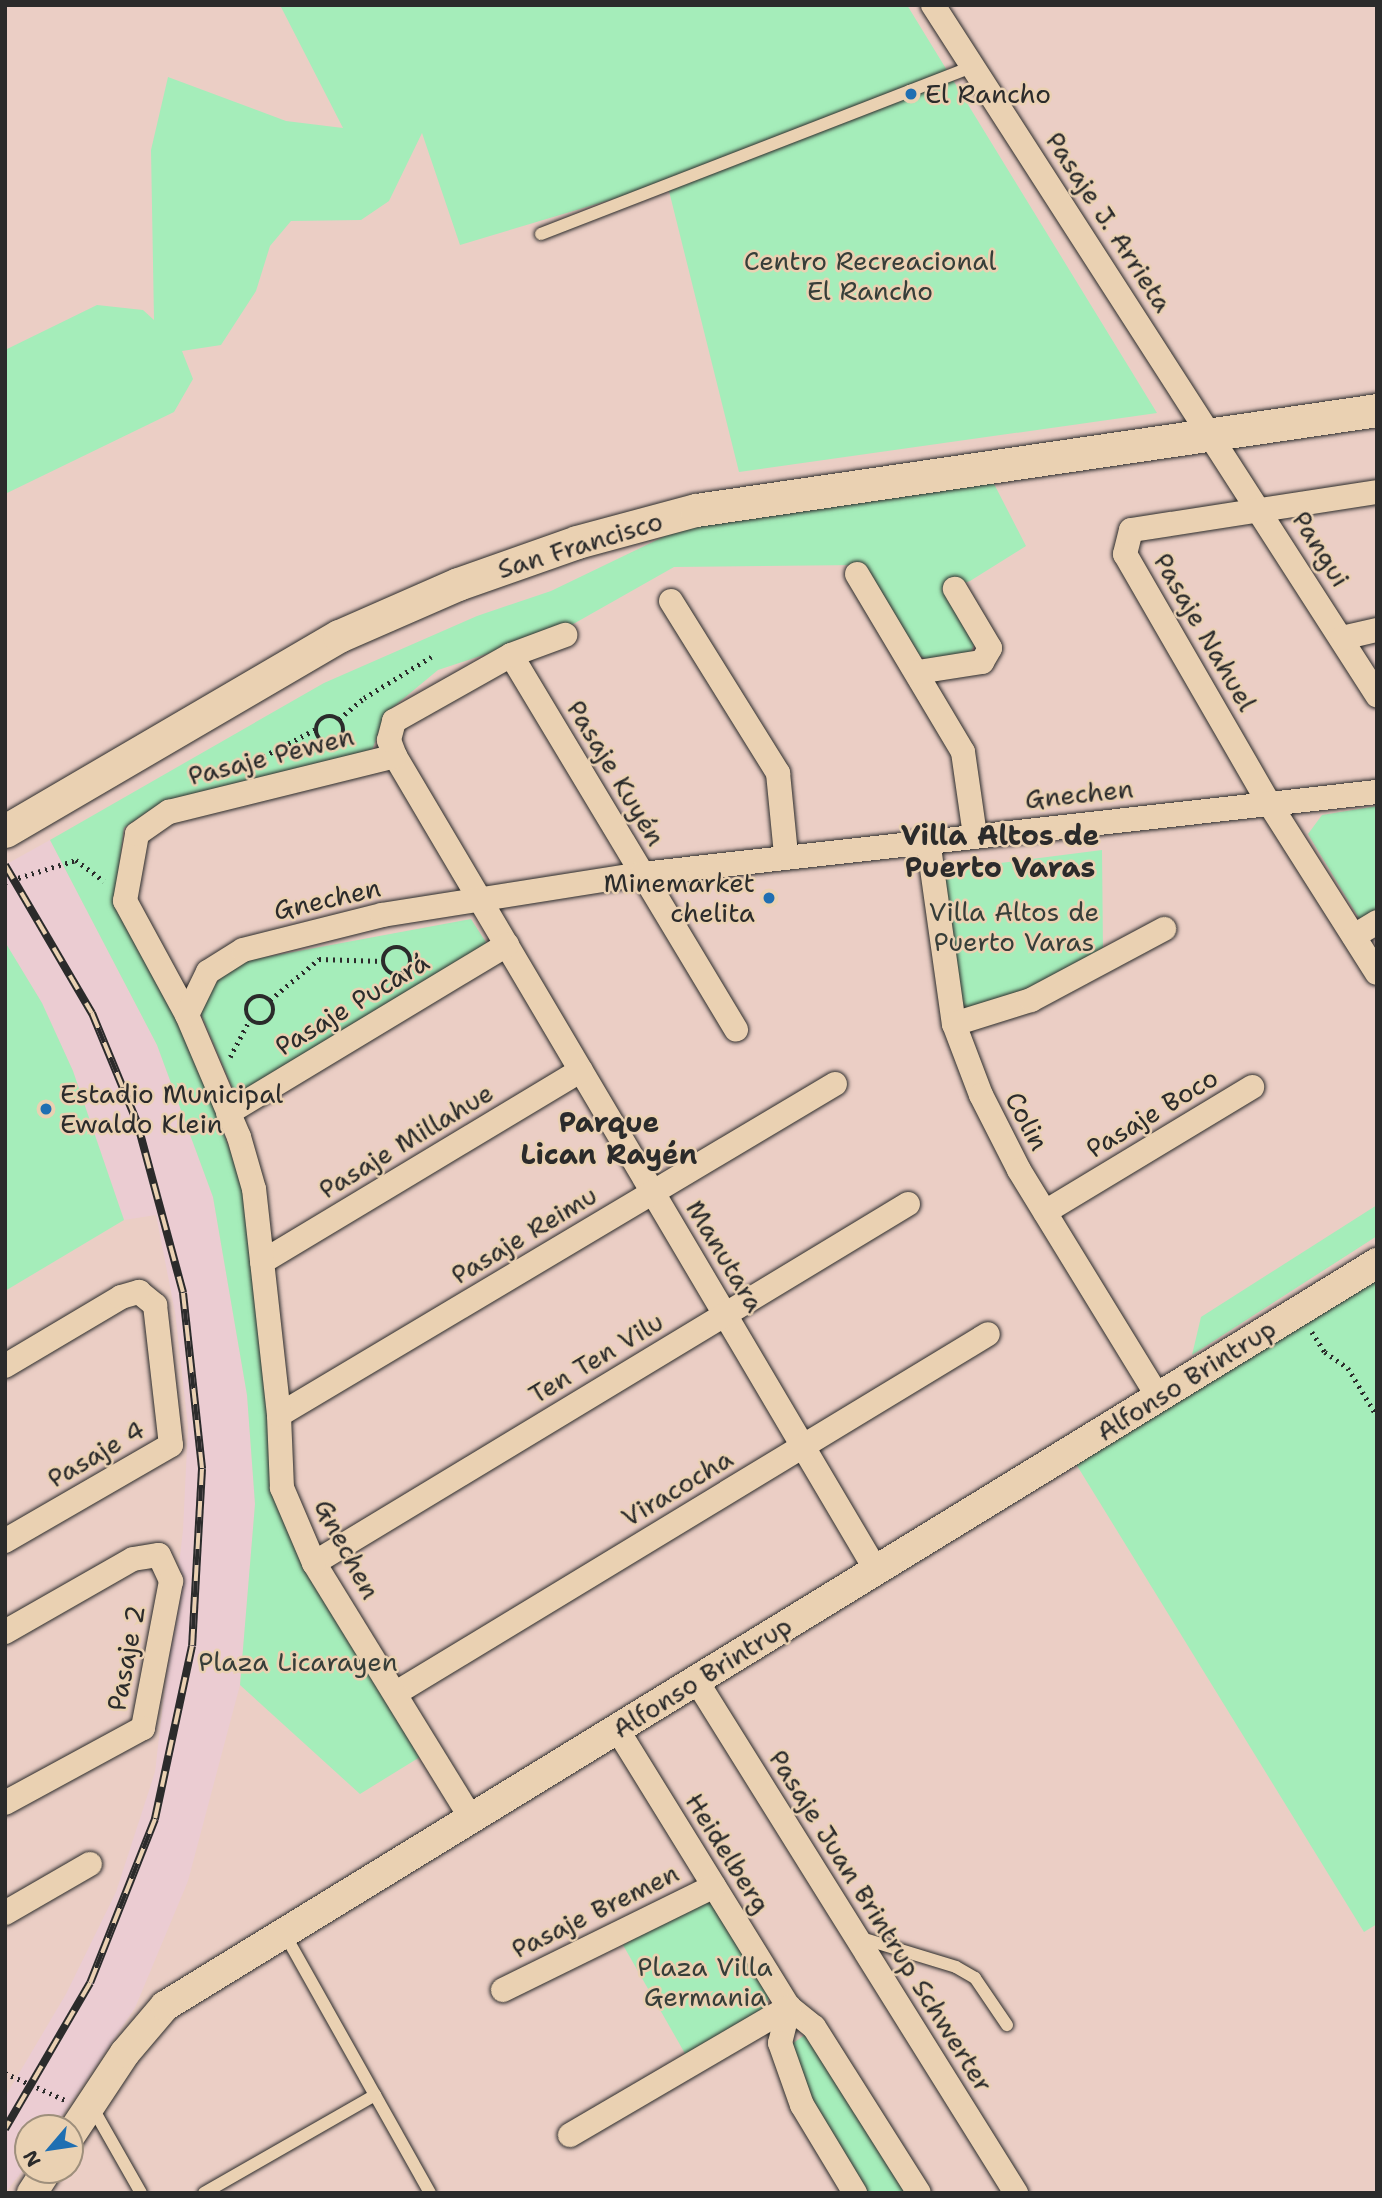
<!DOCTYPE html>
<html>
<head>
<meta charset="utf-8">
<style>
  body { margin:0 }
  #map { position:relative; width:1382px; height:2198px; overflow:hidden; background:#ebcec5; font-family:"Shantell Sans",sans-serif }
  div>[style] { position:absolute }
  .built>* { inset:0; background:#ebccd2 }
  .green>* { inset:0; background:#a5edba }
  .path>* { height:4.5px; margin-top:-2.25px; transform-origin:0; background:repeating-linear-gradient(90deg,#2b2b2b 0 2px,transparent 0 7px) }
  .path>.ring { margin:-2.25px; padding:0; box-sizing:content-box; background:none; border:4.5px solid #2b2b2b; border-radius:50% }
  .roads { filter:drop-shadow(0 0 2px #2b2b2b) drop-shadow(0 0 2px #2b2b2b) }
  .service>* { height:12px; margin:-6px; padding:0 6px; transform-origin:6px; border-radius:6px; background:#ead1b2 }
  .minor>* { height:24px; margin:-12px; padding:0 12px; transform-origin:12px; border-radius:12px; background:#ead1b2 }
  .tertiary>* { height:30px; margin:-15px; padding:0 15px; transform-origin:15px; border-radius:15px; background:#ead1b2 }
  .secondary>* { height:33px; margin:-16.5px; padding:0 16.5px; transform-origin:16.5px; border-radius:16.5px; background:#ead1b2 }
  .rail>* { height:8px; margin-top:-4px; transform-origin:0; background:repeating-linear-gradient(90deg,#ead1b2 0 16px,#2b2b2b 0 32px); box-sizing:border-box; border-block:2px solid #2b2b2b }
  .dots>* { width:19px; height:19px; translate:-50% -50%; box-sizing:border-box; border:4px solid #ead1b2; border-radius:50% }
  span { translate:-50% -50%; white-space:nowrap; text-align:center; line-height:1.15; -webkit-text-stroke:5px #ead1b2; paint-order:stroke }
  .poi-label { font-size:26px; color:#2b2b2b }
  .left { translate:0 -50%; text-align:left }
  .right { translate:-100% -50%; text-align:right }
  .street-label { font-size:26px; color:#2b2b2b }
  .park-label { font-size:26px; color:#373e39 }
  .neighbourhood-label { font-size:28px; color:#2b2b2b; font-weight:700 }
  .frame { position:absolute; inset:0; border:7px solid #2b2b2b; pointer-events:none }
  .north { position:absolute; left:14px; top:2114px; width:70px; height:70px; box-sizing:border-box; background:#ead1b2; border:2px solid #9e8f7c; border-radius:50%; rotate:241deg; font-size:19px; font-weight:700; line-height:28px; text-align:center; color:#2b2b2b }
  .north::after { content:''; display:block; margin:auto; width:24px; height:32px; background:#1f6fb2; clip-path:polygon(50% 0,100% 100%,50% 72%,0 100%) }
</style>
</head>
<body>
<div id="map">
  <div class="built">
    <i style="clip-path:polygon(50px 840px,157px 1045px,213px 1197px,247px 1395px,255px 1504px,240px 1685px,188px 1881px,135px 2008px,54px 2128px,28px 2128px,28px 2164px,5px 2193px,5px 2097px,66px 1994px,116px 1892px,155px 1772px,183px 1530px,188px 1427px,175px 1312px,156px 1215px,124px 1220px,73px 1071px,42px 1003px,5px 942px,5px 865px)"></i>
  </div>
  <div class="green">
    <i style="clip-path:polygon(280px 5px,907px 5px,1157px 413px,739px 472px,667px 183px,460px 245px,422px 133px,389px 201px,361px 220px,291px 221px,270px 246px,256px 291px,221px 345px,182px 351px,193px 379px,174px 412px,5px 494px,5px 350px,97px 305px,143px 310px,154px 320px,151px 150px,168px 77px,286px 121px,343px 128px)"></i>
    <i style="clip-path:polygon(991px 478px,1026px 546px,970px 581px,964px 583px,960px 579px,942px 589px,976px 640px,971px 652px,930px 661px,916px 654px,859px 565px,674px 567px,568px 627px,438px 670px,386px 713px,369px 758px,147px 812px,124px 828px,116px 888px,184px 1027px,244px 1188px,285px 1509px,420px 1757px,360px 1794px,240px 1685px,255px 1504px,247px 1395px,213px 1197px,157px 1045px,50px 840px,324px 683px,477px 616px,551px 591px,690px 524px)"></i>
    <i style="clip-path:polygon(1377px 806px,1377px 911px,1360px 920px,1308px 834px,1322px 815px)"></i>
    <i style="clip-path:polygon(1102px 850px,1103px 952px,1027px 994px,967px 1012px,959px 997px,942px 886px,947px 870px)"></i>
    <i style="clip-path:polygon(471px 919px,489px 947px,245px 1097px,232px 1087px,201px 1014px,208px 993px,225px 972px,250px 960px)"></i>
    <i style="clip-path:polygon(5px 942px,42px 1003px,73px 1071px,124px 1220px,5px 1291px)"></i>
    <i style="clip-path:polygon(1377px 1205px,1377px 1236px,1192px 1355px,1201px 1317px)"></i>
    <i style="clip-path:polygon(1377px 1280px,1377px 1924px,1364px 1932px,1076px 1464px)"></i>
    <i style="clip-path:polygon(700px 1901px,718px 1901px,772px 1991px,763px 2011px,687px 2057px,623px 1945px)"></i>
    <i style="clip-path:polygon(806px 2034px,910px 2193px,863px 2193px,808px 2101px,789px 2046px)"></i>
  </div>
  <div class="path">
    <i class="ring" style="left:316px;top:716px;width:23.5px;height:23.5px"></i>
    <i style="left:339px;top:719px;width:33px;rotate:-40deg"></i>
    <i style="left:364px;top:698px;width:79px;rotate:-31.5deg"></i>
    <i style="left:245px;top:766px;width:80px;rotate:-27.5deg"></i>
    <i style="left:5px;top:882px;width:74px;rotate:-17.2deg"></i>
    <i style="left:76px;top:860px;width:35px;rotate:37deg"></i>
    <i class="ring" style="left:383px;top:947px;width:23.5px;height:23.5px"></i>
    <i class="ring" style="left:246px;top:996px;width:23.5px;height:23.5px"></i>
    <i style="left:270px;top:1000px;width:64px;rotate:-39.9deg"></i>
    <i style="left:319px;top:959px;width:64px;rotate:1.8deg"></i>
    <i style="left:230px;top:1057px;width:43px;rotate:-62.2deg"></i>
    <i style="left:1312px;top:1332px;width:24px;rotate:57deg"></i>
    <i style="left:1325px;top:1352px;width:28px;rotate:35deg"></i>
    <i style="left:1348px;top:1368px;width:56px;rotate:58.9deg"></i>
    <i style="left:5px;top:2073px;width:66px;rotate:24.2deg"></i>
  </div>
  <div class="roads">
    <div class="service">
      <i style="left:541px;top:234px;width:461px;rotate:-21.2deg"></i>
      <i style="left:858px;top:1937px;width:102px;rotate:17deg"></i>
      <i style="left:956px;top:1967px;width:22px;rotate:30deg"></i>
      <i style="left:975px;top:1978px;width:57px;rotate:55.8deg"></i>
      <i style="left:375px;top:2095px;width:112px;rotate:60.7deg"></i>
      <i style="left:91px;top:2105px;width:101px;rotate:60.4deg"></i>
      <i style="left:204px;top:2193px;width:197px;rotate:-29.8deg"></i>
      <i style="left:375px;top:2095px;width:186px;rotate:-119.3deg"></i>
    </div>
    <div class="minor">
      <i style="left:933px;top:5px;width:821px;rotate:57.24deg"></i>
      <i style="left:1377px;top:492px;width:249px;rotate:171.2deg"></i>
      <i style="left:1131px;top:530px;width:25px;rotate:104deg"></i>
      <i style="left:1125px;top:554px;width:288px;rotate:60deg"></i>
      <i style="left:1269px;top:803px;width:201px;rotate:57.6deg"></i>
      <i style="left:857px;top:574px;width:207px;rotate:59.2deg"></i>
      <i style="left:963px;top:752px;width:84px;rotate:81.8deg"></i>
      <i style="left:671px;top:601px;width:203px;rotate:58.1deg"></i>
      <i style="left:778px;top:773px;width:82px;rotate:84.4deg"></i>
      <i style="left:1342px;top:638px;width:36px;rotate:-13deg"></i>
      <i style="left:511px;top:655px;width:437px;rotate:59deg"></i>
      <i style="left:918px;top:672px;width:65px;rotate:-8.9deg"></i>
      <i style="left:982px;top:662px;width:16px;rotate:-60deg"></i>
      <i style="left:990px;top:648px;width:69px;rotate:-120.7deg"></i>
      <i style="left:395px;top:756px;width:945px;rotate:59.42deg"></i>
      <i style="left:928px;top:840px;width:186px;rotate:82deg"></i>
      <i style="left:954px;top:1024px;width:76px;rotate:69.2deg"></i>
      <i style="left:981px;top:1095px;width:84px;rotate:63.1deg"></i>
      <i style="left:1019px;top:1170px;width:266px;rotate:58.5deg"></i>
      <i style="left:1354px;top:936px;width:27px;rotate:-31deg"></i>
      <i style="left:187px;top:1015px;width:130px;rotate:-118.5deg"></i>
      <i style="left:125px;top:901px;width:68px;rotate:-79.8deg"></i>
      <i style="left:137px;top:834px;width:39px;rotate:-35deg"></i>
      <i style="left:169px;top:812px;width:233px;rotate:-13.9deg"></i>
      <i style="left:395px;top:756px;width:17px;rotate:-111deg"></i>
      <i style="left:389px;top:740px;width:20px;rotate:-75deg"></i>
      <i style="left:394px;top:721px;width:134px;rotate:-29.4deg"></i>
      <i style="left:511px;top:655px;width:58px;rotate:-20.3deg"></i>
      <i style="left:954px;top:1024px;width:81px;rotate:-17.3deg"></i>
      <i style="left:1031px;top:1000px;width:151px;rotate:-28.1deg"></i>
      <i style="left:228px;top:1113px;width:326px;rotate:-31.1deg"></i>
      <i style="left:1045px;top:1212px;width:242px;rotate:-31.1deg"></i>
      <i style="left:262px;top:1262px;width:372px;rotate:-31deg"></i>
      <i style="left:5px;top:1366px;width:135px;rotate:-30.7deg"></i>
      <i style="left:121px;top:1297px;width:19px;rotate:-16deg"></i>
      <i style="left:139px;top:1292px;width:21px;rotate:39deg"></i>
      <i style="left:155px;top:1305px;width:141px;rotate:83.5deg"></i>
      <i style="left:171px;top:1445px;width:192px;rotate:150deg"></i>
      <i style="left:279px;top:1415px;width:647px;rotate:-30.77deg"></i>
      <i style="left:314px;top:1563px;width:694px;rotate:-31.15deg"></i>
      <i style="left:5px;top:1632px;width:147px;rotate:-29.7deg"></i>
      <i style="left:133px;top:1559px;width:26px;rotate:-9deg"></i>
      <i style="left:159px;top:1555px;width:29px;rotate:65deg"></i>
      <i style="left:171px;top:1581px;width:150px;rotate:100.8deg"></i>
      <i style="left:143px;top:1728px;width:157px;rotate:151.5deg"></i>
      <i style="left:696px;top:1680px;width:605px;rotate:58.04deg"></i>
      <i style="left:396px;top:1693px;width:692px;rotate:-31.23deg"></i>
      <i style="left:617px;top:1729px;width:327px;rotate:58.3deg"></i>
      <i style="left:789px;top:2007px;width:32px;rotate:39deg"></i>
      <i style="left:814px;top:2027px;width:196px;rotate:57.7deg"></i>
      <i style="left:471px;top:1818px;width:299px;rotate:-121.6deg"></i>
      <i style="left:314px;top:1563px;width:82px;rotate:-113.1deg"></i>
      <i style="left:282px;top:1488px;width:73px;rotate:-92.4deg"></i>
      <i style="left:279px;top:1415px;width:227px;rotate:-96.3deg"></i>
      <i style="left:254px;top:1189px;width:54px;rotate:-106.1deg"></i>
      <i style="left:239px;top:1137px;width:133px;rotate:-113.1deg"></i>
      <i style="left:187px;top:1015px;width:48px;rotate:-64deg"></i>
      <i style="left:208px;top:972px;width:41px;rotate:-32.2deg"></i>
      <i style="left:243px;top:950px;width:143px;rotate:-14.1deg"></i>
      <i style="left:382px;top:915px;width:263px;rotate:-9deg"></i>
      <i style="left:642px;top:874px;width:740px;rotate:-6.37deg"></i>
      <i style="left:5px;top:1913px;width:98px;rotate:-30deg"></i>
      <i style="left:503px;top:1990px;width:235px;rotate:-26.2deg"></i>
      <i style="left:789px;top:2007px;width:37px;rotate:104deg"></i>
      <i style="left:780px;top:2043px;width:66px;rotate:70.5deg"></i>
      <i style="left:802px;top:2105px;width:103px;rotate:58.9deg"></i>
      <i style="left:570px;top:2135px;width:254px;rotate:-30.3deg"></i>
    </div>
    <div class="tertiary">
      <i style="left:70px;top:2136px;width:100px;rotate:-56.5deg"></i>
      <i style="left:125px;top:2053px;width:62px;rotate:-49.6deg"></i>
      <i style="left:165px;top:2006px;width:1422px;rotate:-31.51deg"></i>
      <i style="left:32px;top:2193px;width:27px;rotate:-57deg"></i>
    </div>
    <div class="secondary">
      <i style="left:5px;top:831px;width:387px;rotate:-30.3deg"></i>
      <i style="left:339px;top:636px;width:130px;rotate:-23.6deg"></i>
      <i style="left:458px;top:584px;width:126px;rotate:-19.4deg"></i>
      <i style="left:577px;top:542px;width:123px;rotate:-15.1deg"></i>
      <i style="left:696px;top:510px;width:688px;rotate:-8.35deg"></i>
    </div>
  </div>
  <div class="rail">
    <i style="left:5px;top:865px;width:172px;rotate:59.6deg"></i>
    <i style="left:92px;top:1013px;width:118px;rotate:67.6deg"></i>
    <i style="left:137px;top:1122px;width:177px;rotate:74.9deg"></i>
    <i style="left:183px;top:1293px;width:177px;rotate:83.8deg"></i>
    <i style="left:202px;top:1469px;width:177px;rotate:93.2deg"></i>
    <i style="left:192px;top:1646px;width:177px;rotate:102.1deg"></i>
    <i style="left:155px;top:1819px;width:176px;rotate:111.6deg"></i>
    <i style="left:90px;top:1983px;width:169px;rotate:120.2deg"></i>
  </div>
  <div class="dots">
    <i style="left:911px;top:94px;background:#1f6fb2"></i>
    <i style="left:769px;top:898px;background:#1f6fb2"></i>
    <i style="left:46px;top:1109px;background:#1f6fb2"></i>
  </div>
  <div class="poi-label">
    <span class="left" style="left:925px;top:94px">El Rancho</span>
    <span class="right" style="left:755px;top:898px">Minemarket<br>chelita</span>
    <span class="left" style="left:60px;top:1109px">Estadio Municipal<br>Ewaldo Klein</span>
  </div>
  <div class="street-label">
    <span style="left:1109px;top:222px;rotate:57deg">Pasaje J. Arrieta</span>
    <span style="left:580px;top:545px;rotate:-17deg">San Francisco</span>
    <span style="left:1321px;top:549px;rotate:58deg">Pangui</span>
    <span style="left:1205px;top:632px;rotate:60deg">Pasaje Nahuel</span>
    <span style="left:271px;top:756px;rotate:-14deg">Pasaje Pewen</span>
    <span style="left:616px;top:773px;rotate:59deg">Pasaje Kuyén</span>
    <span style="left:1079px;top:794px;rotate:-6deg">Gnechen</span>
    <span style="left:327px;top:899px;rotate:-13deg">Gnechen</span>
    <span style="left:352px;top:1004px;rotate:-31deg">Pasaje Pucará</span>
    <span style="left:1152px;top:1113px;rotate:-31deg">Pasaje Boco</span>
    <span style="left:1027px;top:1121px;rotate:62deg">Colin</span>
    <span style="left:406px;top:1141px;rotate:-31deg">Pasaje Millahue</span>
    <span style="left:524px;top:1235px;rotate:-31deg">Pasaje Reimu</span>
    <span style="left:725px;top:1256px;rotate:59deg">Manutara</span>
    <span style="left:596px;top:1358px;rotate:-31deg">Ten Ten Vilu</span>
    <span style="left:1186px;top:1380px;rotate:-32deg">Alfonso Brintrup</span>
    <span style="left:96px;top:1454px;rotate:-30deg">Pasaje 4</span>
    <span style="left:677px;top:1488px;rotate:-31deg">Viracocha</span>
    <span style="left:347px;top:1549px;rotate:62deg">Gnechen</span>
    <span style="left:126px;top:1658px;rotate:-79deg">Pasaje 2</span>
    <span style="left:702px;top:1677px;rotate:-32deg">Alfonso Brintrup</span>
    <span style="left:728px;top:1853px;rotate:58deg">Heidelberg</span>
    <span style="left:595px;top:1911px;rotate:-26deg">Pasaje Bremen</span>
    <span style="left:881px;top:1921px;rotate:58deg">Pasaje Juan Brintrup Schwerter</span>
  </div>
  <div class="park-label">
    <span style="left:870px;top:276px">Centro Recreacional<br>El Rancho</span>
    <span style="left:1014px;top:927px">Villa Altos de<br>Puerto Varas</span>
    <span style="left:298px;top:1662px">Plaza Licarayen</span>
    <span style="left:705px;top:1982px">Plaza Villa<br>Germania</span>
  </div>
  <div class="neighbourhood-label">
    <span style="left:1000px;top:851px">Villa Altos de<br>Puerto Varas</span>
    <span style="left:609px;top:1138px">Parque<br>Lican Rayén</span>
  </div>
  <div class="frame"></div>
  <div class="north">N</div>
</div>
</body>
</html>
